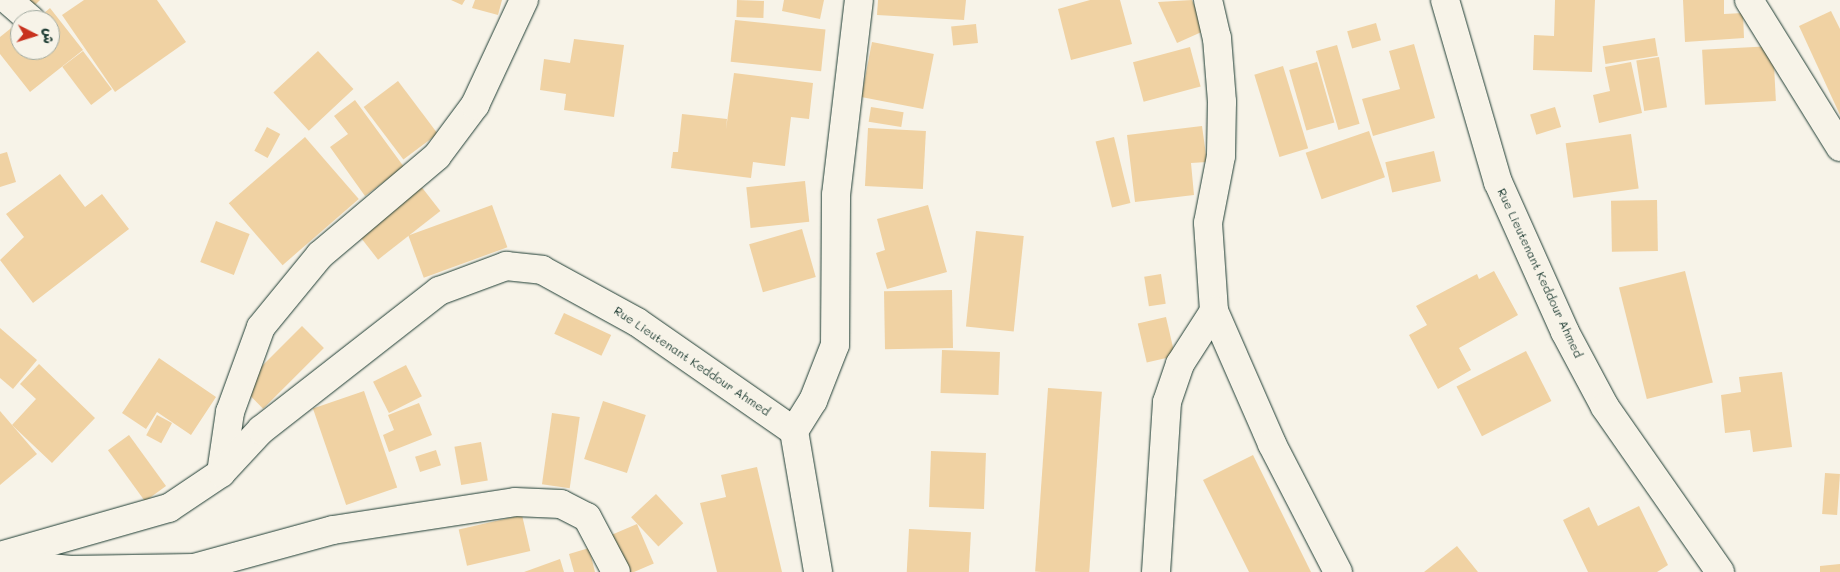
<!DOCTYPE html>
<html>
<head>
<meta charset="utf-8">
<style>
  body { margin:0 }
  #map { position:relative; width:1840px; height:572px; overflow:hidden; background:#f7f3e8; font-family:Mali,"Playpen Sans Arabic",sans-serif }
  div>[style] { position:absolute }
  .building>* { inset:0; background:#f0d2a3; transform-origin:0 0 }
  .roads { filter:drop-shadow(0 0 1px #1f3d34) drop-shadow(0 0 1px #1f3d34) }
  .street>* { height:28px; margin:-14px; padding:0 14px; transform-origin:14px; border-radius:14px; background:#f7f3e8 }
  span { translate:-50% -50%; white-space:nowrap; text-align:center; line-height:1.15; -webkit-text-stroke:4px #f7f3e8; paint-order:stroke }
  .street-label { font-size:12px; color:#1f3d34 }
  .north { position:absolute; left:10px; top:10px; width:50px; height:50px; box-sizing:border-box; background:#f7f3e8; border:1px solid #a1aaa0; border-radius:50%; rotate:95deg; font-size:14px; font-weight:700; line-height:20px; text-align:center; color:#1f3d34 }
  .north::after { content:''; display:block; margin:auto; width:18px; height:22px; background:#c8321e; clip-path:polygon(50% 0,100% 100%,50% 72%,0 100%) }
</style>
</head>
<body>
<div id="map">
  <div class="building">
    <i style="clip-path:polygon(29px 0,40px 0,34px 6px)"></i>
    <i style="clip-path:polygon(84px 0,157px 0,186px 42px,115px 92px,62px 15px)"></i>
    <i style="clip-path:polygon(451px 0,465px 0,462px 5px)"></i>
    <i style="clip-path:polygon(475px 0,502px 0,498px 15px,472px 8px)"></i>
    <i style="left:737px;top:0;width:27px;height:17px;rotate:2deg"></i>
    <i style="clip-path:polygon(784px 0,824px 0,820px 19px,782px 11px)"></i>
    <i style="clip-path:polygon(878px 0,966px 0,964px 20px,877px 15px)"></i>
    <i style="clip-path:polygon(1090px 0,1120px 0,1132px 44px,1071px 60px,1058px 9px)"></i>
    <i style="clip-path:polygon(1192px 0,1206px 30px,1177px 43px,1158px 2px)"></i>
    <i style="clip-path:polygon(1555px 0,1595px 0,1592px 72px,1533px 70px,1534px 35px,1554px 36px)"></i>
    <i style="clip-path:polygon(1683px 0,1724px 0,1724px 14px,1743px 13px,1744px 38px,1685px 42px)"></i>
    <i style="clip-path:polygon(50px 8px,83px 50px,30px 92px,0 54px,0 37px,20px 21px,20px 50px,50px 50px,50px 20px,36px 20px)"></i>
    <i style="clip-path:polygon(1831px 11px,1840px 29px,1840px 115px,1799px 26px)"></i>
    <i style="left:735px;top:20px;width:91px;height:42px;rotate:6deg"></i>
    <i style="left:1376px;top:23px;width:18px;height:30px;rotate:74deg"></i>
    <i style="left:976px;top:24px;width:19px;height:25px;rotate:84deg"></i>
    <i style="left:1655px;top:38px;width:18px;height:53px;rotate:81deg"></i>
    <i style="clip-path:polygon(574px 39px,624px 45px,614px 117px,564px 110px,566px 94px,540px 90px,544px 59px,570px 63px)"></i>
    <i style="left:872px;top:42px;width:63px;height:56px;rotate:11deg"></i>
    <i style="clip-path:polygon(1414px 44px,1435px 118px,1373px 136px,1362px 99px,1400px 89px,1389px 51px)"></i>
    <i style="left:1337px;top:45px;width:82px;height:22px;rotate:74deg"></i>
    <i style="left:1773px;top:46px;width:55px;height:71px;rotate:87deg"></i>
    <i style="left:1190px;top:47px;width:41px;height:59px;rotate:75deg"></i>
    <i style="left:83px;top:51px;width:48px;height:26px;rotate:53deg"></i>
    <i style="left:318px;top:51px;width:52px;height:61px;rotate:47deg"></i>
    <i style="left:1659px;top:57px;width:51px;height:23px;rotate:81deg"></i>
    <i style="left:1317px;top:62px;width:63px;height:29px;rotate:74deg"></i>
    <i style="clip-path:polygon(1631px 62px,1642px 113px,1599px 123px,1593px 95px,1610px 91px,1605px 67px)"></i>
    <i style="left:1283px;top:66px;width:86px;height:30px;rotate:73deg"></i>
    <i style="clip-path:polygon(734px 73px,813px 83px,809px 119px,791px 117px,785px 166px,753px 162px,751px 178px,671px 168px,673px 152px,678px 152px,682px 114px,727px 119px,726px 129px)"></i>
    <i style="left:398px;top:81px;width:66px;height:43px;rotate:53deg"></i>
    <i style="clip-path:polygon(355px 100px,404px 167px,365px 196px,330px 147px,348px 134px,334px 116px)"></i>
    <i style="left:871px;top:107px;width:33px;height:15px;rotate:9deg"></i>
    <i style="left:1555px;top:107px;width:21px;height:26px;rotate:73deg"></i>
    <i style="clip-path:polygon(1202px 126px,1207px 162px,1191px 163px,1194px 195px,1135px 202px,1127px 135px)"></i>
    <i style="left:267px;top:127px;width:15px;height:27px;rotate:28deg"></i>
    <i style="left:868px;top:128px;width:58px;height:58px;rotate:3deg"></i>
    <i style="left:1369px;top:131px;width:49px;height:67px;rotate:71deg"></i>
    <i style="left:1631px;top:134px;width:55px;height:66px;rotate:82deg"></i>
    <i style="left:305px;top:137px;width:82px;height:101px;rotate:49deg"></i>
    <i style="left:1114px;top:137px;width:68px;height:19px;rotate:76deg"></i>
    <i style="left:1434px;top:151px;width:31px;height:50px;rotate:77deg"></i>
    <i style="clip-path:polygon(7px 152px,16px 182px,0 187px,0 154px)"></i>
    <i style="clip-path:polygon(60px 174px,85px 207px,102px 194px,129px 229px,33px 303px,0 260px,24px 237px,6px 214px)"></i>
    <i style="left:805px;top:181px;width:41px;height:59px;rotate:84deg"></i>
    <i style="left:420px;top:185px;width:33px;height:79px;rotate:52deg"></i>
    <i style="left:1657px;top:200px;width:51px;height:46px;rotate:89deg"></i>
    <i style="left:492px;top:205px;width:45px;height:89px;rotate:70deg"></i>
    <i style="clip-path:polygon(928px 205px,947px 272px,887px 289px,876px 253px,885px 250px,877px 219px)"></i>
    <i style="left:216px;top:221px;width:36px;height:44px;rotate:21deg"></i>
    <i style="left:802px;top:229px;width:50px;height:55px;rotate:74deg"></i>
    <i style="left:976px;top:231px;width:48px;height:96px;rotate:6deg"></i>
    <i style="clip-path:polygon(1494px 271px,1518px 315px,1459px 348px,1471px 370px,1438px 389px,1409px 335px,1427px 325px,1416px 306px,1477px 274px,1479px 279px)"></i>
    <i style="left:1685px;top:271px;width:115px;height:68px;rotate:76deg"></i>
    <i style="left:1161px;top:274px;width:30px;height:17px;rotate:81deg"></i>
    <i style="left:952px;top:290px;width:58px;height:68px;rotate:89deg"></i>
    <i style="left:564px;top:313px;width:52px;height:23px;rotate:25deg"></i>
    <i style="left:1166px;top:317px;width:40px;height:29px;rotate:77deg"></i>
    <i style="left:302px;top:326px;width:31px;height:86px;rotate:45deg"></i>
    <i style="clip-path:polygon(0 328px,37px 360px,13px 389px,0 378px)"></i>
    <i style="left:942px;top:350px;width:58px;height:43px;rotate:2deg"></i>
    <i style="left:1526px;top:351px;width:56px;height:78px;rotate:63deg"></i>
    <i style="clip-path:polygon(159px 358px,216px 397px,191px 435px,157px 412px,146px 429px,122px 413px)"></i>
    <i style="clip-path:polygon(39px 364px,95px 418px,52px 463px,12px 425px,36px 399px,20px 384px)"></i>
    <i style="left:406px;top:365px;width:35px;height:37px;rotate:63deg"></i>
    <i style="clip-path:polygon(1782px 372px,1792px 447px,1753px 452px,1750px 430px,1725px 433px,1721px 395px,1741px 392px,1739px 377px)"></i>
    <i style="left:1048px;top:388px;width:54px;height:184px;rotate:4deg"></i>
    <i style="left:364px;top:391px;width:102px;height:54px;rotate:71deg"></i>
    <i style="left:603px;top:401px;width:45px;height:61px;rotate:18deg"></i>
    <i style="clip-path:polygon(419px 403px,432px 435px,389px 452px,383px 435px,394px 430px,388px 415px)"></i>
    <i style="clip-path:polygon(0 411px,37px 454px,0 485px)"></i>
    <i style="left:552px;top:413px;width:28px;height:72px;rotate:8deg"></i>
    <i style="left:157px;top:415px;width:17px;height:23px;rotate:28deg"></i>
    <i style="left:129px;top:435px;width:63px;height:26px;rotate:54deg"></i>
    <i style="left:481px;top:442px;width:39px;height:27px;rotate:80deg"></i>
    <i style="left:436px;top:450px;width:16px;height:22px;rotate:72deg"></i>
    <i style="left:931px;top:451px;width:55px;height:56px;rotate:2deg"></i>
    <i style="clip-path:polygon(1253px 455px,1311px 572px,1249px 572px,1203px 480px)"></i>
    <i style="clip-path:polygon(757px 467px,782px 572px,717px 572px,700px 503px,726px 497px,721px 475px)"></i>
    <i style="left:1825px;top:473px;width:15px;height:41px;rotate:4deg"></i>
    <i style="left:656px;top:494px;width:40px;height:34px;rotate:47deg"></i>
    <i style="clip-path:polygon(1639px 506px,1668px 565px,1657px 572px,1588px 572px,1563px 520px,1589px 507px,1598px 526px)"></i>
    <i style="left:522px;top:515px;width:37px;height:65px;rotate:77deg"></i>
    <i style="left:637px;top:524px;width:43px;height:28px;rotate:67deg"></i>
    <i style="left:909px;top:529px;width:62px;height:43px;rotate:3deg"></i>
    <i style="clip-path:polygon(1457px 546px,1478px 572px,1424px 572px)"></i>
    <i style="clip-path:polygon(589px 548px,595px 572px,574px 572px,569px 554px)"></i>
    <i style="clip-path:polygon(560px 559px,564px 572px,524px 572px)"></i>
    <i style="clip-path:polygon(1840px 564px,1840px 572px,1820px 572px,1820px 566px)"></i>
  </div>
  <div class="roads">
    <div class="street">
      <i style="left:8px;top:0;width:30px;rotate:41deg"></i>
      <i style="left:1208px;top:0;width:39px;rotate:77deg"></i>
      <i style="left:1217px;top:38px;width:64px;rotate:85.5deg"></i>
      <i style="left:1222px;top:102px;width:54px;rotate:91.1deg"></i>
      <i style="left:1221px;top:156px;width:68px;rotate:101deg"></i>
      <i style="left:1208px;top:223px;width:88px;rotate:86.1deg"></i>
      <i style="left:1214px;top:311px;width:145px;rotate:66.4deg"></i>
      <i style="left:1272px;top:444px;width:144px;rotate:62.7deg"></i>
      <i style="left:1445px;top:0;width:190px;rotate:73.8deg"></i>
      <i style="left:1498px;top:182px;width:164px;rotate:65.9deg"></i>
      <i style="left:1565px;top:332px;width:85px;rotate:61.9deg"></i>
      <i style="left:1605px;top:407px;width:201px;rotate:55.1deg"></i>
      <i style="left:1749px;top:0;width:173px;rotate:58.2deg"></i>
      <i style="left:794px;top:431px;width:143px;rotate:80.3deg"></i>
      <i style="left:221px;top:473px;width:62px;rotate:-81.6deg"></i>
      <i style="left:230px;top:412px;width:90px;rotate:-70deg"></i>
      <i style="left:261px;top:327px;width:93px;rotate:-50.7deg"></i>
      <i style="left:320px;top:255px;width:153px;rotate:-40.2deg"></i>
      <i style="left:437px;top:156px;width:64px;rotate:-53.3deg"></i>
      <i style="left:475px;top:105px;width:116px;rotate:-65deg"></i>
      <i style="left:0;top:556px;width:176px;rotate:-15.9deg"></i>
      <i style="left:169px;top:508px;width:63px;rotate:-33.9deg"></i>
      <i style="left:221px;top:473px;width:59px;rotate:-47.1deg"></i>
      <i style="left:261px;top:430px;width:226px;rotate:-38deg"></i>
      <i style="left:439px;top:291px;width:72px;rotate:-20.5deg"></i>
      <i style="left:506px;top:266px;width:36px;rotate:6deg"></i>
      <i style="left:542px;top:270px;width:108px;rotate:28.7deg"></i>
      <i style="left:637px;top:322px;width:191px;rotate:34.8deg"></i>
      <i style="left:794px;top:431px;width:36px;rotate:-58deg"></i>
      <i style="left:813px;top:401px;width:60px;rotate:-68.6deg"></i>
      <i style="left:835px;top:345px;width:150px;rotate:-89.6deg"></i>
      <i style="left:836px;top:195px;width:196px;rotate:-83.3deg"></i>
      <i style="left:1px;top:563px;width:70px;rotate:5.7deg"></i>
      <i style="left:71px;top:570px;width:123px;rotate:-0.9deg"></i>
      <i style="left:194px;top:568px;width:144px;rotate:-15.3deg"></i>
      <i style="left:333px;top:530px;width:184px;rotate:-8.7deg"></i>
      <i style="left:515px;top:502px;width:46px;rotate:2.5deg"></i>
      <i style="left:561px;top:504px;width:29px;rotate:27deg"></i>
      <i style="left:587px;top:517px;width:62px;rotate:62.2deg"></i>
      <i style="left:1156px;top:572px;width:170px;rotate:-86.3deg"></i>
      <i style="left:1167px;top:402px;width:40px;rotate:-71.1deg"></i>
      <i style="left:1180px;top:364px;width:63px;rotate:-57.3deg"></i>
    </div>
  </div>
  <div class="street-label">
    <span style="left:1540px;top:273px;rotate:65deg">Rue Lieutenant Keddour Ahmed</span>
    <span style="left:692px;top:361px;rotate:34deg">Rue Lieutenant Keddour Ahmed</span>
  </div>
  <div class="north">ش</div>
</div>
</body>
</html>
